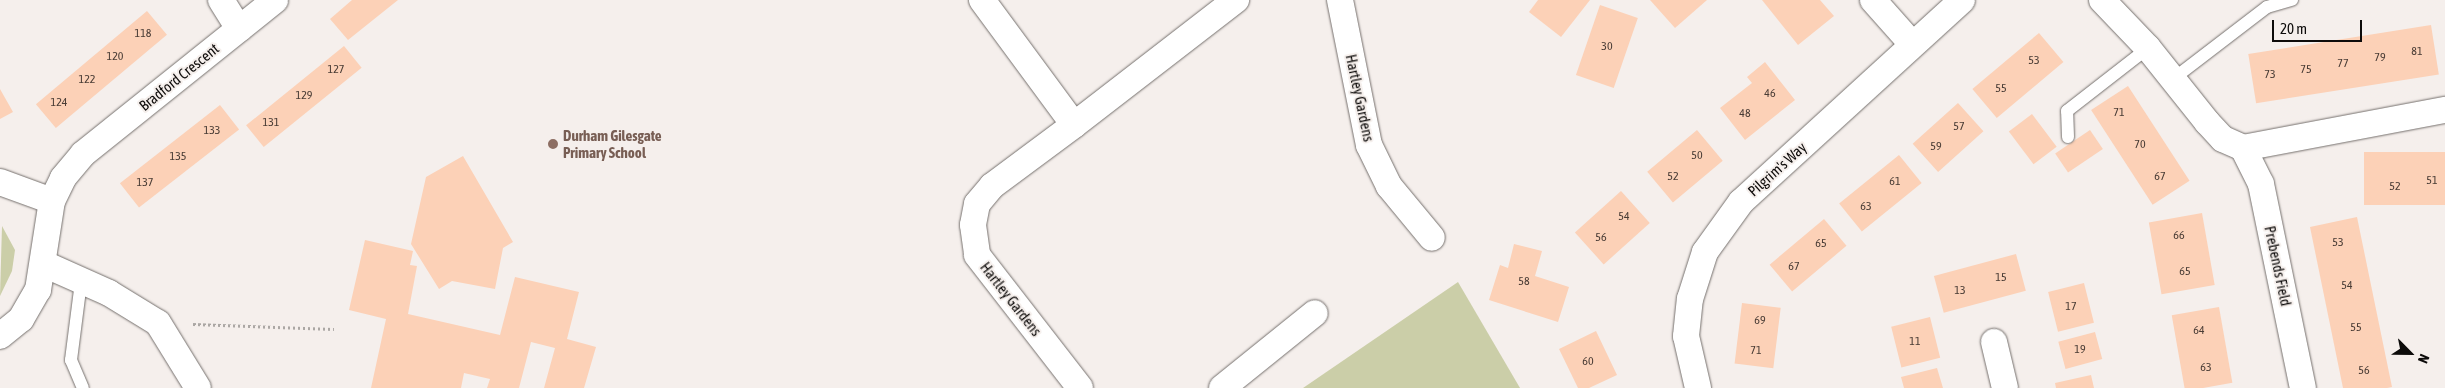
<!DOCTYPE html>
<html>
<head>
<meta charset="utf-8">
<style>
  body { margin:0 }
  #map { position:relative; width:2445px; height:388px; overflow:hidden; background:#f5efec; font-family:"Asap Condensed",sans-serif }
  div>[style] { position:absolute }
  .green>* { inset:0; background:#cbcea8 }
  .building>* { inset:0; background:#fcd1b7; transform-origin:0 0 }
  .path>* { height:3px; margin-top:-1.5px; transform-origin:0; background:repeating-linear-gradient(90deg,#aba7a4 0 2.5px,transparent 0 5px) }
  .roads { filter:drop-shadow(0 0 1px #75706d) drop-shadow(0 0 1px #75706d) }
  .service>* { height:12px; margin:-6px; padding:0 6px; transform-origin:6px; border-radius:6px; background:#fff }
  .minor>* { height:26px; margin:-13px; padding:0 13px; transform-origin:13px; border-radius:13px; background:#fff }
  .dots>* { width:14px; height:14px; translate:-50% -50%; box-sizing:border-box; border:2px solid #f5efec; border-radius:50% }
  span { translate:-50% -50%; white-space:nowrap; text-align:center; line-height:1.15; -webkit-text-stroke:4px #f5efec; paint-order:stroke }
  .number-label { font-size:12px; color:#493c35 }
  .number-label span { -webkit-text-stroke-width:0 }
  .street-label { font-size:15px; color:#0d0b0a }
  .education-label { font-size:15px; color:#785e54; font-weight:700 }
  .left { translate:0 -50%; text-align:left }
  .north { position:absolute; left:2385px; top:328px; width:50px; height:50px; -webkit-text-stroke:4px #f5efec; paint-order:stroke; rotate:113deg; font-size:14px; font-weight:700; line-height:20px; text-align:center; color:#0d0b0a }
  .north::after { content:''; display:block; margin:auto; width:18px; height:22px; background:#0d0b0a; clip-path:polygon(50% 0,100% 100%,50% 72%,0 100%) }
  .scale { position:absolute; left:2272px; top:20px; width:90px; height:22px; box-sizing:border-box; border:2px solid #0d0b0a; border-top:0; padding-left:6px; font-size:15px; line-height:18px; white-space:nowrap; color:#0d0b0a; -webkit-text-stroke:4px #f5efec; paint-order:stroke }
</style>
</head>
<body>
<div id="map">
  <div class="green">
    <i style="clip-path:polygon(2px 226px,15px 250px,12px 271px,0 296px)"></i>
    <i style="clip-path:polygon(1458px 282px,1520px 388px,1303px 388px)"></i>
  </div>
  <div class="building">
    <i style="clip-path:polygon(352px 0,398px 0,348px 40px,330px 19px)"></i>
    <i style="clip-path:polygon(1538px 0,1590px 0,1561px 37px,1529px 12px)"></i>
    <i style="clip-path:polygon(1650px 0,1707px 0,1675px 28px)"></i>
    <i style="clip-path:polygon(1762px 0,1820px 0,1834px 16px,1798px 45px)"></i>
    <i style="left:1600px;top:5px;width:40px;height:74px;rotate:19deg"></i>
    <i style="left:147px;top:11px;width:31px;height:145px;rotate:50deg"></i>
    <i style="left:2431px;top:25px;width:50px;height:185px;rotate:81deg"></i>
    <i style="left:2039px;top:33px;width:38px;height:87px;rotate:50deg"></i>
    <i style="left:344px;top:46px;width:28px;height:126px;rotate:51deg"></i>
    <i style="clip-path:polygon(1765px 62px,1795px 100px,1745px 140px,1720px 108px,1752px 83px,1747px 77px)"></i>
    <i style="left:2128px;top:86px;width:113px;height:44px;rotate:57deg"></i>
    <i style="clip-path:polygon(0 89px,13px 112px,0 119px)"></i>
    <i style="left:1958px;top:103px;width:38px;height:61px;rotate:48deg"></i>
    <i style="left:220px;top:105px;width:31px;height:127px;rotate:52deg"></i>
    <i style="left:2032px;top:114px;width:41px;height:29px;rotate:53deg"></i>
    <i style="left:1697px;top:130px;width:40px;height:65px;rotate:50deg"></i>
    <i style="left:2090px;top:130px;width:23px;height:42px;rotate:56deg"></i>
    <i style="left:2445px;top:152px;width:53px;height:81px;rotate:90deg"></i>
    <i style="left:1899px;top:155px;width:36px;height:77px;rotate:51deg"></i>
    <i style="clip-path:polygon(463px 156px,513px 242px,503px 248px,495px 289px,452px 281px,439px 289px,411px 244px,426px 177px)"></i>
    <i style="left:1621px;top:191px;width:43px;height:62px;rotate:48deg"></i>
    <i style="left:2202px;top:213px;width:73px;height:54px;rotate:80deg"></i>
    <i style="clip-path:polygon(2357px 217px,2392px 387px,2387px 388px,2343px 388px,2310px 227px)"></i>
    <i style="left:1824px;top:219px;width:35px;height:71px;rotate:50deg"></i>
    <i style="clip-path:polygon(365px 240px,413px 251px,410px 265px,417px 266px,408px 314px,500px 335px,515px 277px,579px 292px,567px 339px,596px 347px,584px 388px,544px 388px,555px 348px,531px 342px,519px 388px,487px 388px,490px 379px,464px 373px,461px 388px,371px 388px,386px 319px,349px 310px)"></i>
    <i style="clip-path:polygon(1514px 244px,1542px 251px,1535px 276px,1569px 287px,1558px 322px,1489px 300px,1500px 265px,1508px 268px)"></i>
    <i style="left:2016px;top:254px;width:38px;height:85px;rotate:75deg"></i>
    <i style="left:2084px;top:283px;width:41px;height:37px;rotate:76deg"></i>
    <i style="left:1742px;top:303px;width:39px;height:61px;rotate:7deg"></i>
    <i style="left:2219px;top:307px;width:77px;height:48px;rotate:80deg"></i>
    <i style="left:1930px;top:317px;width:42px;height:40px;rotate:76deg"></i>
    <i style="clip-path:polygon(1596px 331px,1617px 375px,1589px 388px,1578px 388px,1559px 349px)"></i>
    <i style="left:2095px;top:332px;width:28px;height:38px;rotate:75deg"></i>
    <i style="clip-path:polygon(1937px 368px,1943px 388px,1904px 388px,1901px 377px)"></i>
    <i style="clip-path:polygon(2091px 375px,2094px 388px,2056px 388px,2055px 383px)"></i>
  </div>
  <div class="path">
    <i style="left:193px;top:324px;width:141px;rotate:2deg"></i>
  </div>
  <div class="roads">
    <div class="service">
      <i style="left:2173px;top:79px;width:118px;rotate:-37.5deg"></i>
      <i style="left:2267px;top:7px;width:26px;rotate:-16deg"></i>
      <i style="left:2068px;top:137px;width:26px;rotate:-92deg"></i>
      <i style="left:2067px;top:111px;width:103px;rotate:-37.9deg"></i>
      <i style="left:81px;top:282px;width:79px;rotate:97.3deg"></i>
      <i style="left:71px;top:360px;width:30px;rotate:67deg"></i>
    </div>
    <div class="minor">
      <i style="left:221px;top:0;width:34px;rotate:58deg"></i>
      <i style="left:982px;top:0;width:155px;rotate:53.6deg"></i>
      <i style="left:1074px;top:125px;width:205px;rotate:-37.7deg"></i>
      <i style="left:1340px;top:0;width:148px;rotate:78.7deg"></i>
      <i style="left:1369px;top:145px;width:46px;rotate:64deg"></i>
      <i style="left:1389px;top:186px;width:67px;rotate:50.4deg"></i>
      <i style="left:1873px;top:0;width:59px;rotate:48.4deg"></i>
      <i style="left:2102px;top:0;width:66px;rotate:46.2deg"></i>
      <i style="left:2148px;top:48px;width:95px;rotate:51.4deg"></i>
      <i style="left:2207px;top:122px;width:23px;rotate:47deg"></i>
      <i style="left:2223px;top:139px;width:22px;rotate:24deg"></i>
      <i style="left:2243px;top:148px;width:206px;rotate:-10.7deg"></i>
      <i style="left:1074px;top:125px;width:102px;rotate:143.4deg"></i>
      <i style="left:992px;top:186px;width:23px;rotate:130deg"></i>
      <i style="left:977px;top:204px;width:21px;rotate:101deg"></i>
      <i style="left:973px;top:225px;width:30px;rotate:82deg"></i>
      <i style="left:977px;top:255px;width:168px;rotate:52.2deg"></i>
      <i style="left:2243px;top:148px;width:40px;rotate:63.4deg"></i>
      <i style="left:2261px;top:184px;width:208px;rotate:78.4deg"></i>
      <i style="left:0;top:182px;width:55px;rotate:20.1deg"></i>
      <i style="left:44px;top:264px;width:71px;rotate:24deg"></i>
      <i style="left:109px;top:293px;width:57px;rotate:31.5deg"></i>
      <i style="left:158px;top:323px;width:76px;rotate:58.4deg"></i>
      <i style="left:0;top:336px;width:27px;rotate:-39deg"></i>
      <i style="left:21px;top:319px;width:34px;rotate:-60deg"></i>
      <i style="left:38px;top:290px;width:90px;rotate:-81.1deg"></i>
      <i style="left:52px;top:201px;width:25px;rotate:-64deg"></i>
      <i style="left:63px;top:178px;width:31px;rotate:-50deg"></i>
      <i style="left:83px;top:154px;width:246px;rotate:-38.7deg"></i>
      <i style="left:1994px;top:342px;width:47px;rotate:76.6deg"></i>
      <i style="left:1222px;top:388px;width:119px;rotate:-38.9deg"></i>
      <i style="left:1698px;top:388px;width:53px;rotate:-103deg"></i>
      <i style="left:1686px;top:336px;width:37px;rotate:-84deg"></i>
      <i style="left:1690px;top:299px;width:49px;rotate:-72.3deg"></i>
      <i style="left:1705px;top:252px;width:62px;rotate:-54.2deg"></i>
      <i style="left:1741px;top:202px;width:299px;rotate:-42.4deg"></i>
    </div>
  </div>
  <div class="dots">
    <i style="left:553px;top:144px;background:#8d6e63"></i>
  </div>
  <div class="number-label">
    <span style="left:143px;top:34px">118</span>
    <span style="left:1607px;top:47px">30</span>
    <span style="left:2417px;top:52px">81</span>
    <span style="left:115px;top:57px">120</span>
    <span style="left:2380px;top:58px">79</span>
    <span style="left:2034px;top:61px">53</span>
    <span style="left:2343px;top:64px">77</span>
    <span style="left:336px;top:70px">127</span>
    <span style="left:2306px;top:70px">75</span>
    <span style="left:2270px;top:75px">73</span>
    <span style="left:87px;top:80px">122</span>
    <span style="left:2001px;top:89px">55</span>
    <span style="left:1770px;top:94px">46</span>
    <span style="left:304px;top:96px">129</span>
    <span style="left:59px;top:103px">124</span>
    <span style="left:2119px;top:113px">71</span>
    <span style="left:1745px;top:114px">48</span>
    <span style="left:271px;top:123px">131</span>
    <span style="left:1959px;top:127px">57</span>
    <span style="left:212px;top:131px">133</span>
    <span style="left:2140px;top:145px">70</span>
    <span style="left:1936px;top:147px">59</span>
    <span style="left:1697px;top:156px">50</span>
    <span style="left:178px;top:157px">135</span>
    <span style="left:1673px;top:177px">52</span>
    <span style="left:2160px;top:177px">67</span>
    <span style="left:2432px;top:181px">51</span>
    <span style="left:1895px;top:182px">61</span>
    <span style="left:145px;top:183px">137</span>
    <span style="left:2395px;top:187px">52</span>
    <span style="left:1866px;top:207px">63</span>
    <span style="left:1624px;top:217px">54</span>
    <span style="left:2179px;top:236px">66</span>
    <span style="left:1601px;top:238px">56</span>
    <span style="left:2338px;top:243px">53</span>
    <span style="left:1821px;top:244px">65</span>
    <span style="left:1794px;top:267px">67</span>
    <span style="left:2185px;top:272px">65</span>
    <span style="left:2001px;top:278px">15</span>
    <span style="left:1524px;top:282px">58</span>
    <span style="left:2347px;top:286px">54</span>
    <span style="left:1960px;top:291px">13</span>
    <span style="left:2071px;top:307px">17</span>
    <span style="left:1760px;top:321px">69</span>
    <span style="left:2356px;top:328px">55</span>
    <span style="left:2199px;top:331px">64</span>
    <span style="left:1915px;top:342px">11</span>
    <span style="left:2080px;top:350px">19</span>
    <span style="left:1756px;top:351px">71</span>
    <span style="left:1588px;top:362px">60</span>
    <span style="left:2206px;top:368px">63</span>
    <span style="left:2364px;top:371px">56</span>
  </div>
  <div class="street-label">
    <span style="left:179px;top:77px;rotate:-39deg">Bradford Crescent</span>
    <span style="left:1360px;top:98px;rotate:78deg">Hartley Gardens</span>
    <span style="left:1777px;top:169px;rotate:-42deg">Pilgrim's Way</span>
    <span style="left:2278px;top:266px;rotate:78deg">Prebends Field</span>
    <span style="left:1011px;top:299px;rotate:52deg">Hartley Gardens</span>
  </div>
  <div class="education-label">
    <span class="left" style="left:563px;top:144px">Durham Gilesgate<br>Primary School</span>
  </div>
  <div class="north">N</div>
  <div class="scale">20 m</div>
</div>
</body>
</html>
